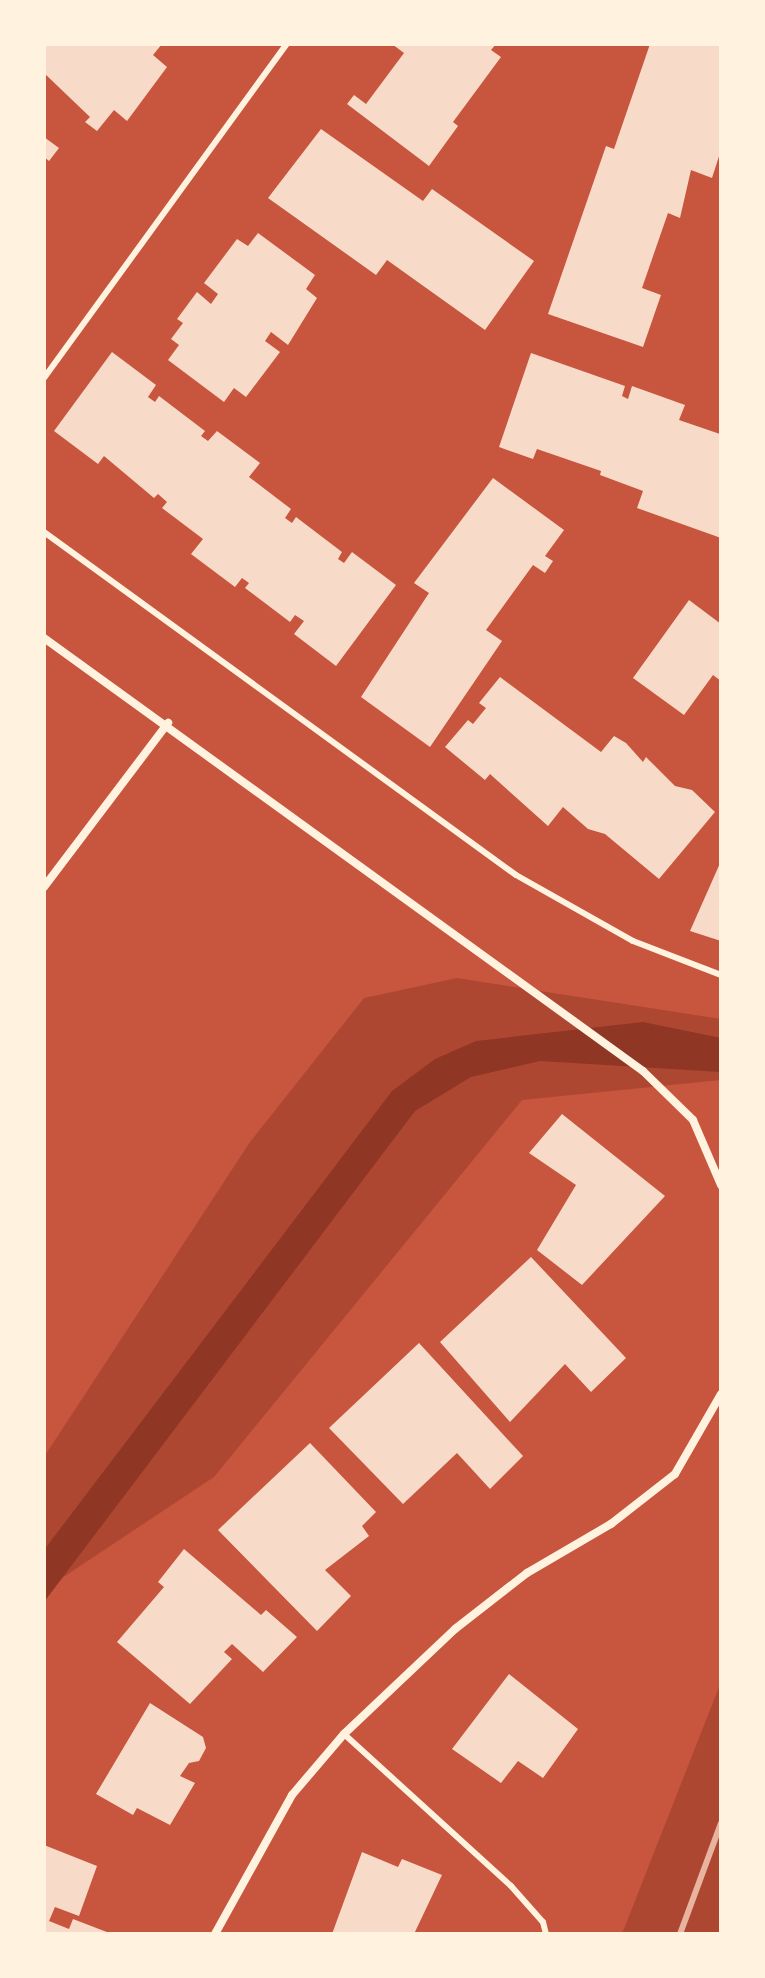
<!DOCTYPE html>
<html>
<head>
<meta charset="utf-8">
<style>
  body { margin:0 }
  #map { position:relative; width:765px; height:1978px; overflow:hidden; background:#c8553d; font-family:Raleway,sans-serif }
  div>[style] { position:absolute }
  .green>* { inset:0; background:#ae4732 }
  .water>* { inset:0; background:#8f3625 }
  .building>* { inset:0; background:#f7dbc8 }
  .service>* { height:6px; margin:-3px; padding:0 3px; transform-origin:3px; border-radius:3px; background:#fff3e0 }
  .minor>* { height:8px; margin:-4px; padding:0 4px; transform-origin:4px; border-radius:4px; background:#fff3e0 }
  .rail>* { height:6px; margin:-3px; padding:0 3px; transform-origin:3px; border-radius:3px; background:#e9b49f }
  span { translate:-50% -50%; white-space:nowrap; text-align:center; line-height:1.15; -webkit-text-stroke:7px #fff3e0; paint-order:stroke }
  .frame { position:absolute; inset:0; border:46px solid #fff3e0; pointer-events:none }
</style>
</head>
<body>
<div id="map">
  <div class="green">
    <i style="clip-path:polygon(457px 978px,721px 1019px,721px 1080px,522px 1100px,214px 1477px,44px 1590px,44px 1457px,250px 1142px,364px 998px)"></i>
    <i style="clip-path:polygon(721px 1682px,721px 1934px,622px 1934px)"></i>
  </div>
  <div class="water">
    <i style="clip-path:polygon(643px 1022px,721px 1038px,721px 1072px,540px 1061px,471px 1077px,415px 1111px,44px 1602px,44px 1550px,392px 1091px,435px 1059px,476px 1041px)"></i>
  </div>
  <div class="building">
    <i style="clip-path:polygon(44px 44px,162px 44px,153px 55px,167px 67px,127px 121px,114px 110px,97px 131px,85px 122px,90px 117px,44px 73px)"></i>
    <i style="clip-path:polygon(392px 44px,496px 44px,491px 50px,501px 57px,453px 122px,458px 126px,429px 166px,347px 104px,354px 95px,366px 104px,404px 53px)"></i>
    <i style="clip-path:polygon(650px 44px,721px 44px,721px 150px,712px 178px,691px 170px,680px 218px,668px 213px,642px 288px,661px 295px,643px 347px,548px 314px,606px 146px,614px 149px)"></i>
    <i style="clip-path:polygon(321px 129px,423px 201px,432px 189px,534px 261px,485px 330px,387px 260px,376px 275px,268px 198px)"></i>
    <i style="clip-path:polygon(44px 137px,59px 148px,49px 161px,44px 157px)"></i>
    <i style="clip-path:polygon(258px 233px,315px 275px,306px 289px,317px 298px,288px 345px,271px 332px,265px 341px,280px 352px,246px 397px,234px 388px,224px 402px,168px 360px,179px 345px,171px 339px,183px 323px,177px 319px,197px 292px,211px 304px,218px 294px,204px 283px,237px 239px,248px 246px)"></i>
    <i style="clip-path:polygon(112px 352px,156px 385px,148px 397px,155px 402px,159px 396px,205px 431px,201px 436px,208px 441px,217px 431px,260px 463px,249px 477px,291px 509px,285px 518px,292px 523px,296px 517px,342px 552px,338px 559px,344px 563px,352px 552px,396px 585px,336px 666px,294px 634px,304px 621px,295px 615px,290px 622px,245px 588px,249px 583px,242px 578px,235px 587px,191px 554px,203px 539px,162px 508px,167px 502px,158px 494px,154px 498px,104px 456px,98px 464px,54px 431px)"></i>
    <i style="clip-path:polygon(531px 353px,625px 386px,622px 396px,628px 399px,632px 386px,685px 405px,679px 420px,720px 434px,721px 538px,637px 508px,643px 491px,600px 475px,601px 471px,537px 449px,533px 459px,499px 447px)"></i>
    <i style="clip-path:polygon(493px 478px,564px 530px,545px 556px,553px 561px,545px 573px,533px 565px,486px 630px,502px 641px,430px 747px,361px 697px,429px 593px,414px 583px)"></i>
    <i style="clip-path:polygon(689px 600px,721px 624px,721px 681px,713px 675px,684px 715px,633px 678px)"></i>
    <i style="clip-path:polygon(500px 677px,601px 752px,614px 736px,626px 743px,643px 762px,646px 757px,675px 786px,692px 790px,715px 812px,659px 879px,605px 834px,588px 829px,563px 807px,548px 826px,490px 774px,485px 780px,445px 747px,468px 720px,473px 724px,486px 708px,479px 703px)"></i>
    <i style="clip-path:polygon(721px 861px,721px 941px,690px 931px)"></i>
    <i style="clip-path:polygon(562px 1114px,665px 1196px,582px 1285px,537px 1250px,576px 1185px,529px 1153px)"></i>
    <i style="clip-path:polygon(531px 1257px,626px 1358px,591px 1392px,565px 1364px,510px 1422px,440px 1342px)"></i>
    <i style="clip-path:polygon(419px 1343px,523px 1456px,490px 1489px,457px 1453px,403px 1504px,329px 1428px)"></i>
    <i style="clip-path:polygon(310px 1443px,376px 1512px,362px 1526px,369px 1536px,325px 1570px,351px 1596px,317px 1631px,218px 1530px)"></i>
    <i style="clip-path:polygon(184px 1549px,261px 1615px,266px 1610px,297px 1637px,263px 1672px,232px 1644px,224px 1652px,232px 1659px,190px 1704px,117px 1642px,164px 1587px,158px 1582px)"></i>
    <i style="clip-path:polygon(509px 1674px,578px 1729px,543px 1778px,518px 1761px,501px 1783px,452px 1749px)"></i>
    <i style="clip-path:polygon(150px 1703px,203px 1737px,206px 1748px,199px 1761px,189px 1763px,180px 1776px,195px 1783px,170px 1825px,137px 1808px,133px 1815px,96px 1794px)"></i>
    <i style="clip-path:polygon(44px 1845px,97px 1866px,79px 1916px,55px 1907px,49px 1921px,69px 1929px,73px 1919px,112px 1934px,44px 1934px)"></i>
    <i style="clip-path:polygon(362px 1852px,398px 1867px,402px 1859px,442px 1875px,414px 1934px,332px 1934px)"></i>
  </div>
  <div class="service">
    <i style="left:44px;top:378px;width:413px;rotate:-54deg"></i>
    <i style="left:44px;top:532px;width:583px;rotate:36.01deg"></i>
    <i style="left:516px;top:875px;width:134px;rotate:29.4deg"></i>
    <i style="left:633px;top:941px;width:94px;rotate:21.1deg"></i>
    <i style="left:344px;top:1734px;width:226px;rotate:42.3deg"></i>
    <i style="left:511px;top:1886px;width:48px;rotate:48.4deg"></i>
    <i style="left:543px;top:1922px;width:12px;rotate:76deg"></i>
  </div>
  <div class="minor">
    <i style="left:44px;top:638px;width:739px;rotate:35.86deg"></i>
    <i style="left:643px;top:1071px;width:70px;rotate:44.4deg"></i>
    <i style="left:693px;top:1120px;width:71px;rotate:66.7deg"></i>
    <i style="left:44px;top:887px;width:206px;rotate:-52.9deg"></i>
    <i style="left:215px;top:1934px;width:159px;rotate:-61deg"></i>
    <i style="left:292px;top:1795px;width:80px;rotate:-49.6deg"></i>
    <i style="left:344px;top:1734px;width:153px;rotate:-43.4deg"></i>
    <i style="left:455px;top:1629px;width:91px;rotate:-37.9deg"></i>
    <i style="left:527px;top:1573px;width:97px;rotate:-30.3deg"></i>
    <i style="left:611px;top:1524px;width:81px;rotate:-38deg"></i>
    <i style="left:675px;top:1474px;width:92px;rotate:-60.1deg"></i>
  </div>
  <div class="rail">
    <i style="left:680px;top:1934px;width:118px;rotate:-69.7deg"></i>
  </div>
  <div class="frame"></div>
</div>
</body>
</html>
